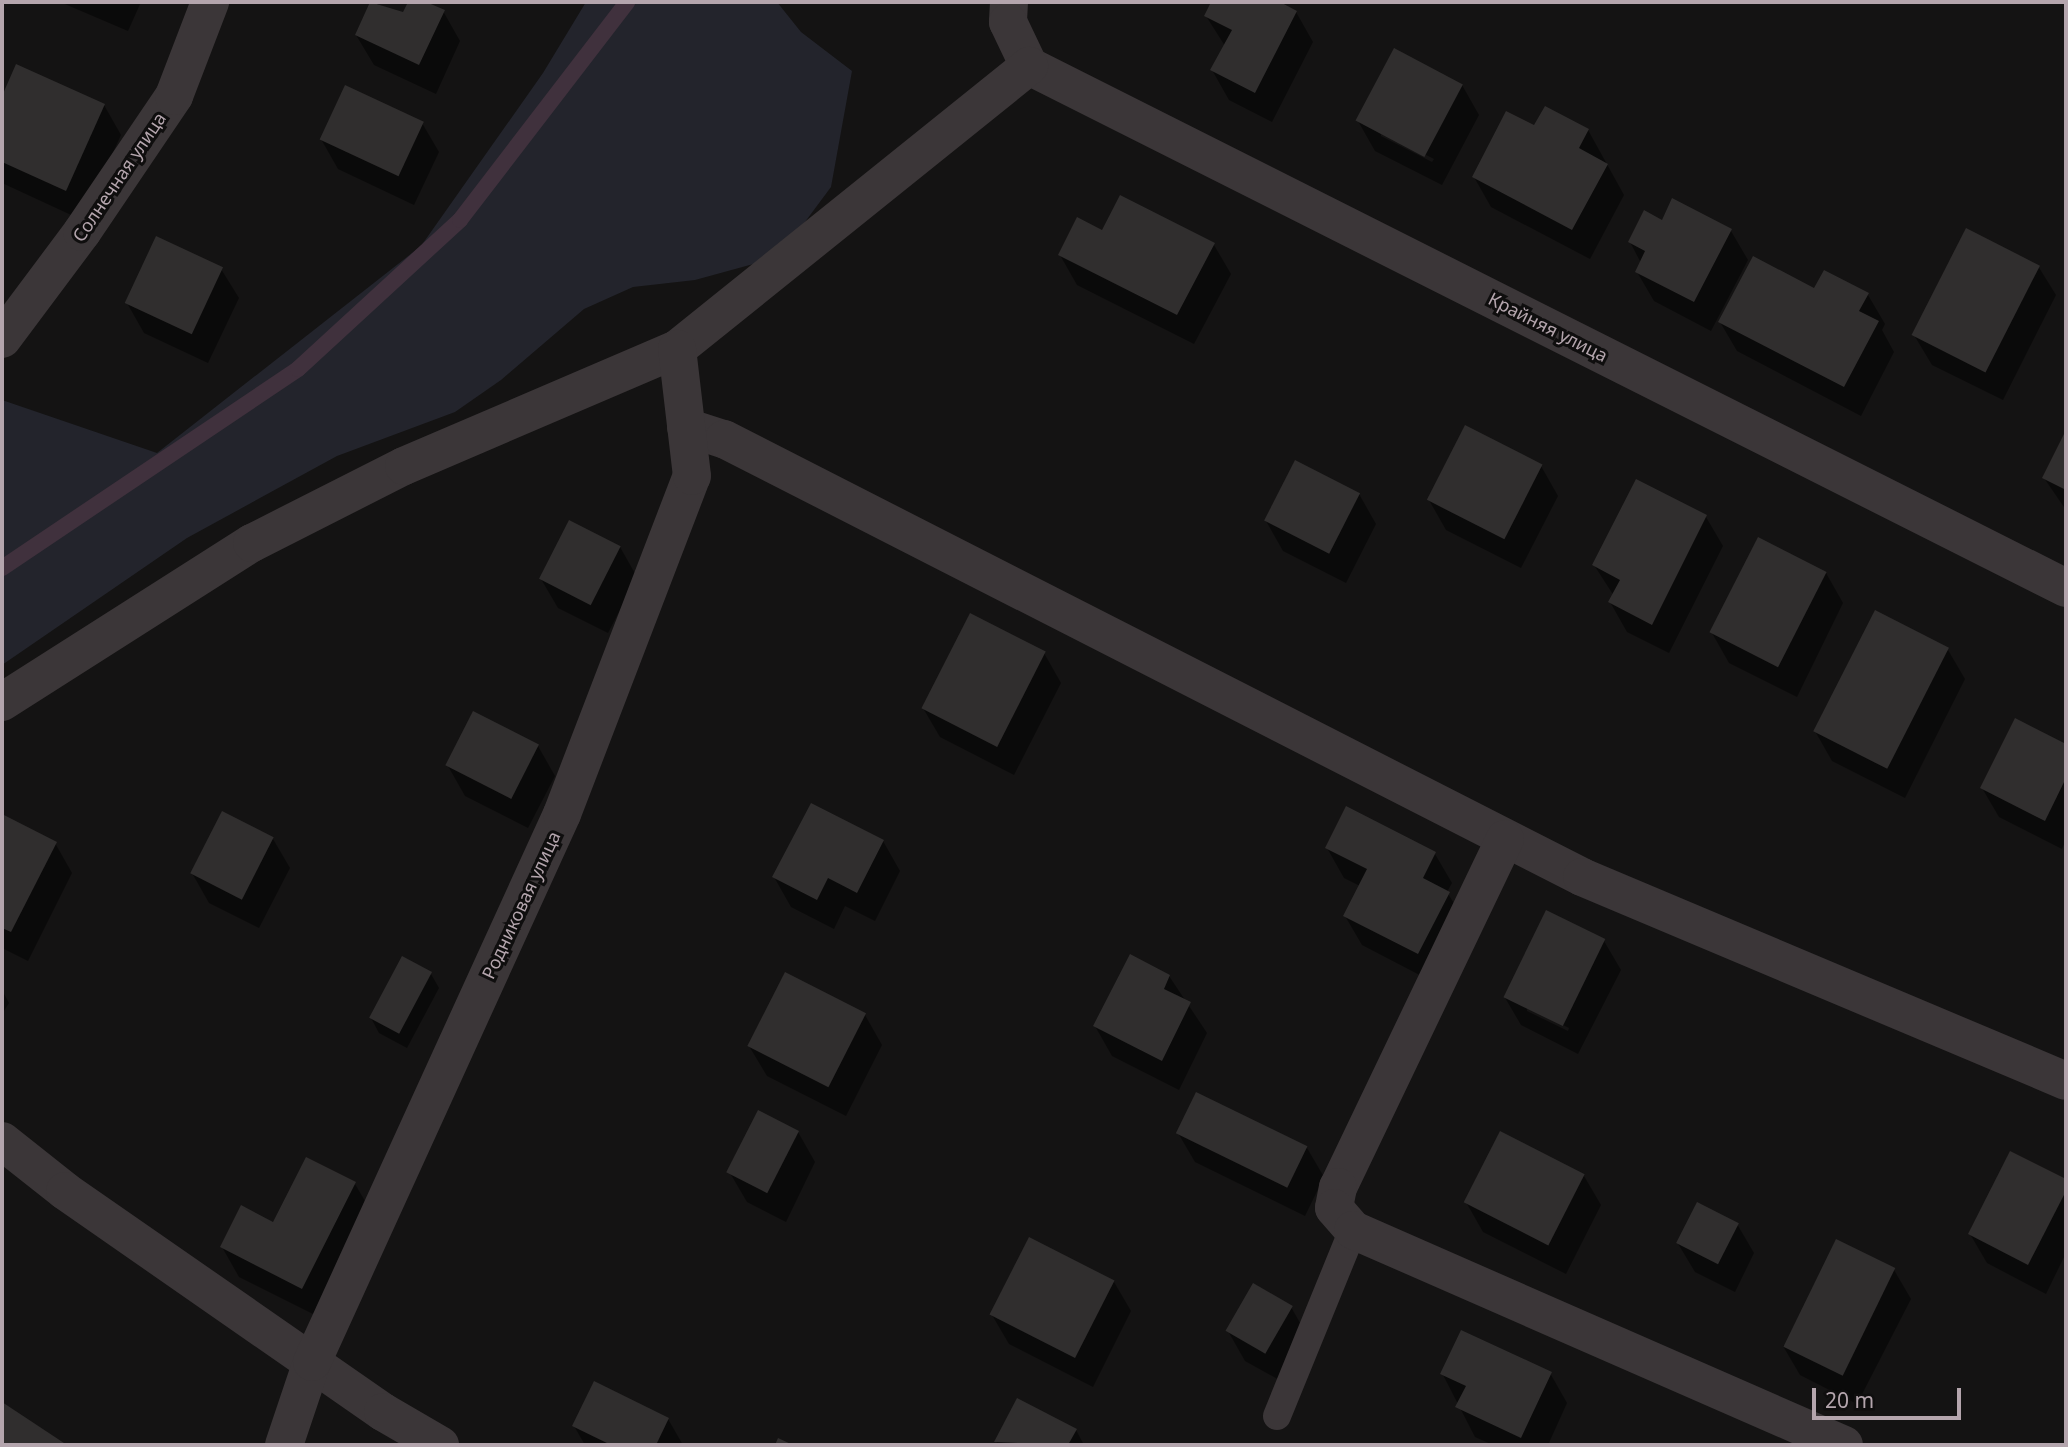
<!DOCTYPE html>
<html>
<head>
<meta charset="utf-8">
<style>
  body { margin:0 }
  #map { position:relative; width:2068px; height:1447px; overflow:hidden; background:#141313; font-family:"Noto Sans",sans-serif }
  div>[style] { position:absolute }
  .green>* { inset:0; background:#23242c }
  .shadow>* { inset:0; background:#0007 }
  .stream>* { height:16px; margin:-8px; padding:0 8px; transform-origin:8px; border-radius:8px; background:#40313d }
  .building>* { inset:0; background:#302e2e; transform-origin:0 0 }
  .lane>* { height:28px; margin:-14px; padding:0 14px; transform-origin:14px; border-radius:14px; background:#3b3638 }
  .street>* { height:38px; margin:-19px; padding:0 19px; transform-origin:19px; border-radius:19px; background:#3b3638 }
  span { translate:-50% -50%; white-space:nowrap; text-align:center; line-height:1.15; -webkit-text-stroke:6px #0f0e0e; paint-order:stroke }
  .street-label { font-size:18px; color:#b4a5ad }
  .frame { position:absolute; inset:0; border:4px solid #b4a5ad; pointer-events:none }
  .scale { position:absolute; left:1812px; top:1388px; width:149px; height:32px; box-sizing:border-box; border:4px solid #b4a5ad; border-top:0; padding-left:9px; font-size:21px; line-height:24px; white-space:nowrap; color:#b4a5ad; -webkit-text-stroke:5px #0f0e0e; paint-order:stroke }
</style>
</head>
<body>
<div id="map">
  <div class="green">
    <i style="clip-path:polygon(586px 2px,777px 2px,801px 32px,852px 71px,831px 187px,799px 230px,757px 263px,695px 280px,633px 287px,584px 309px,501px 380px,455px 412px,337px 456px,187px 538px,2px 665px,2px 400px,157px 453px,421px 246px,543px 73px)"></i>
  </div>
  <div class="shadow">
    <i style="clip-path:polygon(60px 2px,141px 2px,128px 31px)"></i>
    <i style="clip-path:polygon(372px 2px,403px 14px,410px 2px,422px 2px,443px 11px,460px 41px,436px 94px,374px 65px,356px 35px)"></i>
    <i style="clip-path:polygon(1213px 2px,1276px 2px,1296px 12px,1313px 42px,1272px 122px,1229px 100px,1212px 70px,1225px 46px,1206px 16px)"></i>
    <i style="clip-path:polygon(17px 67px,104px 105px,121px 135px,82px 220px,2px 183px,2px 100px)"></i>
    <i style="clip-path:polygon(evenodd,1462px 85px,1479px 115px,1442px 185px,1375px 151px,1358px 121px,1462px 85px,1381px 132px,1434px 159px,1432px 162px,1381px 136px,1381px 132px)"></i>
    <i style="clip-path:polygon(422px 123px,439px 152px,414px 205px,338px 169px,321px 139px)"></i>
    <i style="clip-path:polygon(1535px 128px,1588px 130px,1624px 195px,1590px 259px,1491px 207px,1474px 177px)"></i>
    <i style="clip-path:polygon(1663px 222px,1731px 231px,1748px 260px,1711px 331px,1654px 301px,1637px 272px,1641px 263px,1630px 242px)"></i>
    <i style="clip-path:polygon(1103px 232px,1214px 245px,1231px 274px,1194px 344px,1077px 285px,1060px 255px)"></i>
    <i style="clip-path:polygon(2038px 266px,2056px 295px,2003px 400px,1932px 365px,1914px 335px)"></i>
    <i style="clip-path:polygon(221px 269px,239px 298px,208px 363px,144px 333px,127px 303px)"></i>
    <i style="clip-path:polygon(1815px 290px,1868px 295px,1885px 324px,1882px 330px,1894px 352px,1861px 416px,1737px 351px,1720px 322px)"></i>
    <i style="clip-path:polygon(2066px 434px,2066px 510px,2044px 478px)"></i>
    <i style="clip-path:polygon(1541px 466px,1558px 496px,1521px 568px,1446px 530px,1429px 500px)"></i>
    <i style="clip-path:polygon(1637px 482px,1706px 517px,1723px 546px,1669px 653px,1627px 632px,1610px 602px,1614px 596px,1594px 565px)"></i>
    <i style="clip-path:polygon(1359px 494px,1376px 524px,1346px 583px,1283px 551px,1266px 521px)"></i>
    <i style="clip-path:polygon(620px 547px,637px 577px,608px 633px,558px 608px,541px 579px)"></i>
    <i style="clip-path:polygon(1826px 573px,1843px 603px,1797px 697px,1729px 663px,1712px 633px)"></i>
    <i style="clip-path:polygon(1948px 650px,1965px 679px,1905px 798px,1832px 761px,1815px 731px)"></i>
    <i style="clip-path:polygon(1044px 653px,1061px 683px,1014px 775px,940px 737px,923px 708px)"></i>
    <i style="clip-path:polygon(2016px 721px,2066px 746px,2066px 840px,2062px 849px,1999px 817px,1982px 788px)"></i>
    <i style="clip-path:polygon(538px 746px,555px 776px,528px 828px,465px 796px,448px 766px)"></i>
    <i style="clip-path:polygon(2px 816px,55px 843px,72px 873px,28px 961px,2px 948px)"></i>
    <i style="clip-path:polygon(273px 839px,290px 868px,259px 928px,209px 903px,192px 873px)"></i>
    <i style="clip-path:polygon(883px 841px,900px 871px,875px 921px,845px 906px,834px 929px,791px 907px,774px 877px)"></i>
    <i style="clip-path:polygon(1327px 848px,1435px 854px,1452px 883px,1447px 892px,1466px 923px,1435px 983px,1362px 945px,1345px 916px,1360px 886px,1344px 878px)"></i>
    <i style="clip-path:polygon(evenodd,1604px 941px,1621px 970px,1578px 1054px,1521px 1025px,1504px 996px,1604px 941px,1527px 1007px,1569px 1028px,1568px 1031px,1527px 1011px,1527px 1007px)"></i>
    <i style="clip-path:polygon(431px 974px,439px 988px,407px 1048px,379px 1033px,371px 1018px)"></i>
    <i style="clip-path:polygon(1169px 976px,1207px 1033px,1179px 1090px,1112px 1056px,1095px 1026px)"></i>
    <i style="clip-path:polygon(2px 990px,9px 1003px,2px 1014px)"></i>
    <i style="clip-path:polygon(865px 1015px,882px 1045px,846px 1116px,767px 1076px,749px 1046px)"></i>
    <i style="clip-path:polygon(798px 1132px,815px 1162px,786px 1222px,747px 1202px,730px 1173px)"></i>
    <i style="clip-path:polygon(1178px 1133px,1307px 1148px,1324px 1177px,1305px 1216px,1195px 1162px)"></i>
    <i style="clip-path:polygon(1501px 1134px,1584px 1176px,1601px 1205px,1566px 1274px,1483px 1232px,1466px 1202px)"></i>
    <i style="clip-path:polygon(2011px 1154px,2066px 1181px,2066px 1253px,2046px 1294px,1987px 1263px,1970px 1234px)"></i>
    <i style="clip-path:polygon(355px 1184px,372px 1213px,319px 1317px,239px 1277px,222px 1247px)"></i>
    <i style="clip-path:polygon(1737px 1224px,1754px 1253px,1735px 1292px,1695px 1272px,1677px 1242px)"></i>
    <i style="clip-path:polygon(1894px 1270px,1911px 1299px,1857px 1404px,1800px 1375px,1783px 1346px)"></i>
    <i style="clip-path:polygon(1114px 1282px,1131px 1311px,1093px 1387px,1009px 1344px,992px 1315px)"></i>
    <i style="clip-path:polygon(1291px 1307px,1308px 1337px,1283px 1382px,1245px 1361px,1228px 1331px)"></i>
    <i style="clip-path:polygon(1442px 1373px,1550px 1373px,1567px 1403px,1548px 1445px,1493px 1445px,1475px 1437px)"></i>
    <i style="clip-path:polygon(2px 1404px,64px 1445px,2px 1445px)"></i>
    <i style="clip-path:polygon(668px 1419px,683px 1445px,585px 1445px,574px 1426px)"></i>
    <i style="clip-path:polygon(1076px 1430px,1084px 1445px,998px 1445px,996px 1441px)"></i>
  </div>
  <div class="stream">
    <i style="left:2px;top:568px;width:357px;rotate:-33.9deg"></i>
    <i style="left:298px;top:369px;width:220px;rotate:-42.6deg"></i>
    <i style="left:460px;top:220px;width:275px;rotate:-52.5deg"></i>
  </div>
  <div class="building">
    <i style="clip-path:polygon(370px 2px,403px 12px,408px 2px,426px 2px,445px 10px,419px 65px,355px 35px)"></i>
    <i style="clip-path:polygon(1211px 2px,1280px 2px,1297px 11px,1255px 93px,1210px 70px,1232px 30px,1204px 16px)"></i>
    <i style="left:1394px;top:48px;width:78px;height:82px;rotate:28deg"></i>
    <i style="clip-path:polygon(16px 64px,105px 104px,66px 191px,2px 162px,2px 96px)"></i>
    <i style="left:345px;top:85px;width:87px;height:60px;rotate:25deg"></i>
    <i style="clip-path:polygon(1545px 106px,1589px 129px,1579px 148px,1608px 164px,1572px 230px,1472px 177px,1506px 111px,1534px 125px)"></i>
    <i style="clip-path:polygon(1120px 195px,1215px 243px,1177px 315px,1058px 255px,1077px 217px,1102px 230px)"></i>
    <i style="clip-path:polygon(1672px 198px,1732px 229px,1694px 302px,1635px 272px,1645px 251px,1628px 242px,1644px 210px,1662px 220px)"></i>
    <i style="left:1966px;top:228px;width:83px;height:120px;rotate:27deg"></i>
    <i style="left:156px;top:236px;width:74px;height:74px;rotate:25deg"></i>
    <i style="clip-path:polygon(1753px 256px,1814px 288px,1824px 270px,1869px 293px,1859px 311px,1879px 321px,1844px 387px,1718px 322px)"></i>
    <i style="left:1465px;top:425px;width:87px;height:84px;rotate:27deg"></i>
    <i style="clip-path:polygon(2066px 430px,2066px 490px,2042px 478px)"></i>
    <i style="left:1295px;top:460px;width:73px;height:68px;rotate:27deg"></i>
    <i style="clip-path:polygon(1636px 479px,1707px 515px,1652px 625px,1608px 602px,1620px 580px,1592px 565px)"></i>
    <i style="left:569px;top:520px;width:58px;height:66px;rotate:27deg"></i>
    <i style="left:1758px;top:537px;width:77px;height:107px;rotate:27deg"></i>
    <i style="left:1875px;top:610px;width:83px;height:136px;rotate:27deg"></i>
    <i style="left:970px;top:613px;width:85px;height:107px;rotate:27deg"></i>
    <i style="left:473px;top:711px;width:74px;height:61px;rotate:27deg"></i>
    <i style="clip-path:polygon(2015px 718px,2066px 744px,2066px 778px,2045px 821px,1980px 788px)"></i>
    <i style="clip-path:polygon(811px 803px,884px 840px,857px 893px,828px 878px,817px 900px,772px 877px)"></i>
    <i style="clip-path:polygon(1346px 806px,1436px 852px,1423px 878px,1450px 892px,1418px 954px,1343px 916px,1367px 869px,1325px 848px)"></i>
    <i style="left:222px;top:811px;width:58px;height:70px;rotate:27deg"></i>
    <i style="clip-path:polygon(2px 814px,57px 842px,11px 932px,2px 928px)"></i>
    <i style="left:1546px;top:910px;width:66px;height:97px;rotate:26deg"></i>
    <i style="clip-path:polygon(1130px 954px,1170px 975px,1164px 989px,1191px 1002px,1162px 1061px,1093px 1026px)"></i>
    <i style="left:402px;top:956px;width:34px;height:70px;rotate:28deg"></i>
    <i style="left:785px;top:972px;width:91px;height:83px;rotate:27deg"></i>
    <i style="left:1196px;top:1092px;width:124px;height:46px;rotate:26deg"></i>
    <i style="left:758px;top:1110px;width:46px;height:70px;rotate:27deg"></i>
    <i style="left:1500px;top:1131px;width:95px;height:80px;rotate:27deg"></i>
    <i style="clip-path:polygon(2010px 1151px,2066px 1179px,2066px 1191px,2028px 1265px,1968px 1234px)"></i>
    <i style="clip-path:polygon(306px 1157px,356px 1182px,302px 1289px,220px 1247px,241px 1205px,273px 1222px)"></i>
    <i style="left:1697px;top:1202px;width:47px;height:46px;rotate:27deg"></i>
    <i style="left:1029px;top:1237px;width:96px;height:87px;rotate:27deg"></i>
    <i style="left:1836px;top:1239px;width:66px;height:120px;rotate:26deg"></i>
    <i style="left:1253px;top:1283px;width:46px;height:55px;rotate:30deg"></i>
    <i style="clip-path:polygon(1461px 1330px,1552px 1372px,1521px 1438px,1455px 1407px,1466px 1386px,1440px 1374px)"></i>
    <i style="clip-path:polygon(594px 1381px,669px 1418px,656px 1445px,611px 1445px,572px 1426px)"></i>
    <i style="clip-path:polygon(1017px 1398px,1077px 1429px,1068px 1445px,994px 1442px)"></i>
    <i style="clip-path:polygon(2px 1402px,67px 1445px,2px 1445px)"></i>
    <i style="clip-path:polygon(778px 1438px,793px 1445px,775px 1445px)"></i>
  </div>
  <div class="lane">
    <i style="left:1277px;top:1416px;width:201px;rotate:-67.8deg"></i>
  </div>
  <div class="street">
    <i style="left:1009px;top:2px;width:20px;rotate:93deg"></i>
    <i style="left:1008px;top:22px;width:49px;rotate:64.5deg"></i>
    <i style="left:1029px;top:66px;width:1161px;rotate:26.72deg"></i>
    <i style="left:2px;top:339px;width:134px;rotate:-53.2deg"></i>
    <i style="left:82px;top:232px;width:164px;rotate:-55.9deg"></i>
    <i style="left:174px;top:96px;width:101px;rotate:-69deg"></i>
    <i style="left:686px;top:427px;width:40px;rotate:18deg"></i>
    <i style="left:724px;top:439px;width:963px;rotate:27.04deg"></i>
    <i style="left:1582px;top:877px;width:525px;rotate:22.85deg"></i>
    <i style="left:2px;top:702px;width:296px;rotate:-32.5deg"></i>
    <i style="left:252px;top:543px;width:170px;rotate:-26.9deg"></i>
    <i style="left:404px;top:466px;width:297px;rotate:-23.2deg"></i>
    <i style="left:677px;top:349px;width:452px;rotate:-38.8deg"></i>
    <i style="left:1505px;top:839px;width:386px;rotate:115.6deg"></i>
    <i style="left:1338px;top:1187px;width:21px;rotate:101deg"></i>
    <i style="left:1334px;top:1208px;width:29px;rotate:49deg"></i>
    <i style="left:1353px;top:1230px;width:536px;rotate:23.65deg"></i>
    <i style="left:2px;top:1141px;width:80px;rotate:38.4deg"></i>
    <i style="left:65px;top:1191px;width:387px;rotate:34.8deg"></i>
    <i style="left:383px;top:1412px;width:66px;rotate:30.1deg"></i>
    <i style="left:284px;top:1445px;width:88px;rotate:-71.4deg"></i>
    <i style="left:312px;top:1362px;width:602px;rotate:-65.48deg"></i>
    <i style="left:562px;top:814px;width:362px;rotate:-69deg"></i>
    <i style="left:692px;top:476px;width:128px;rotate:-96.7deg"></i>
  </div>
  <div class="street-label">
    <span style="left:119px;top:177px;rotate:-56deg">Солнечная улица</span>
    <span style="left:1548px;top:327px;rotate:27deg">Крайняя улица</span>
    <span style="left:521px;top:905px;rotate:-65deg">Родниковая улица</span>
  </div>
  <div class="frame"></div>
  <div class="scale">20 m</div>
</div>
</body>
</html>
